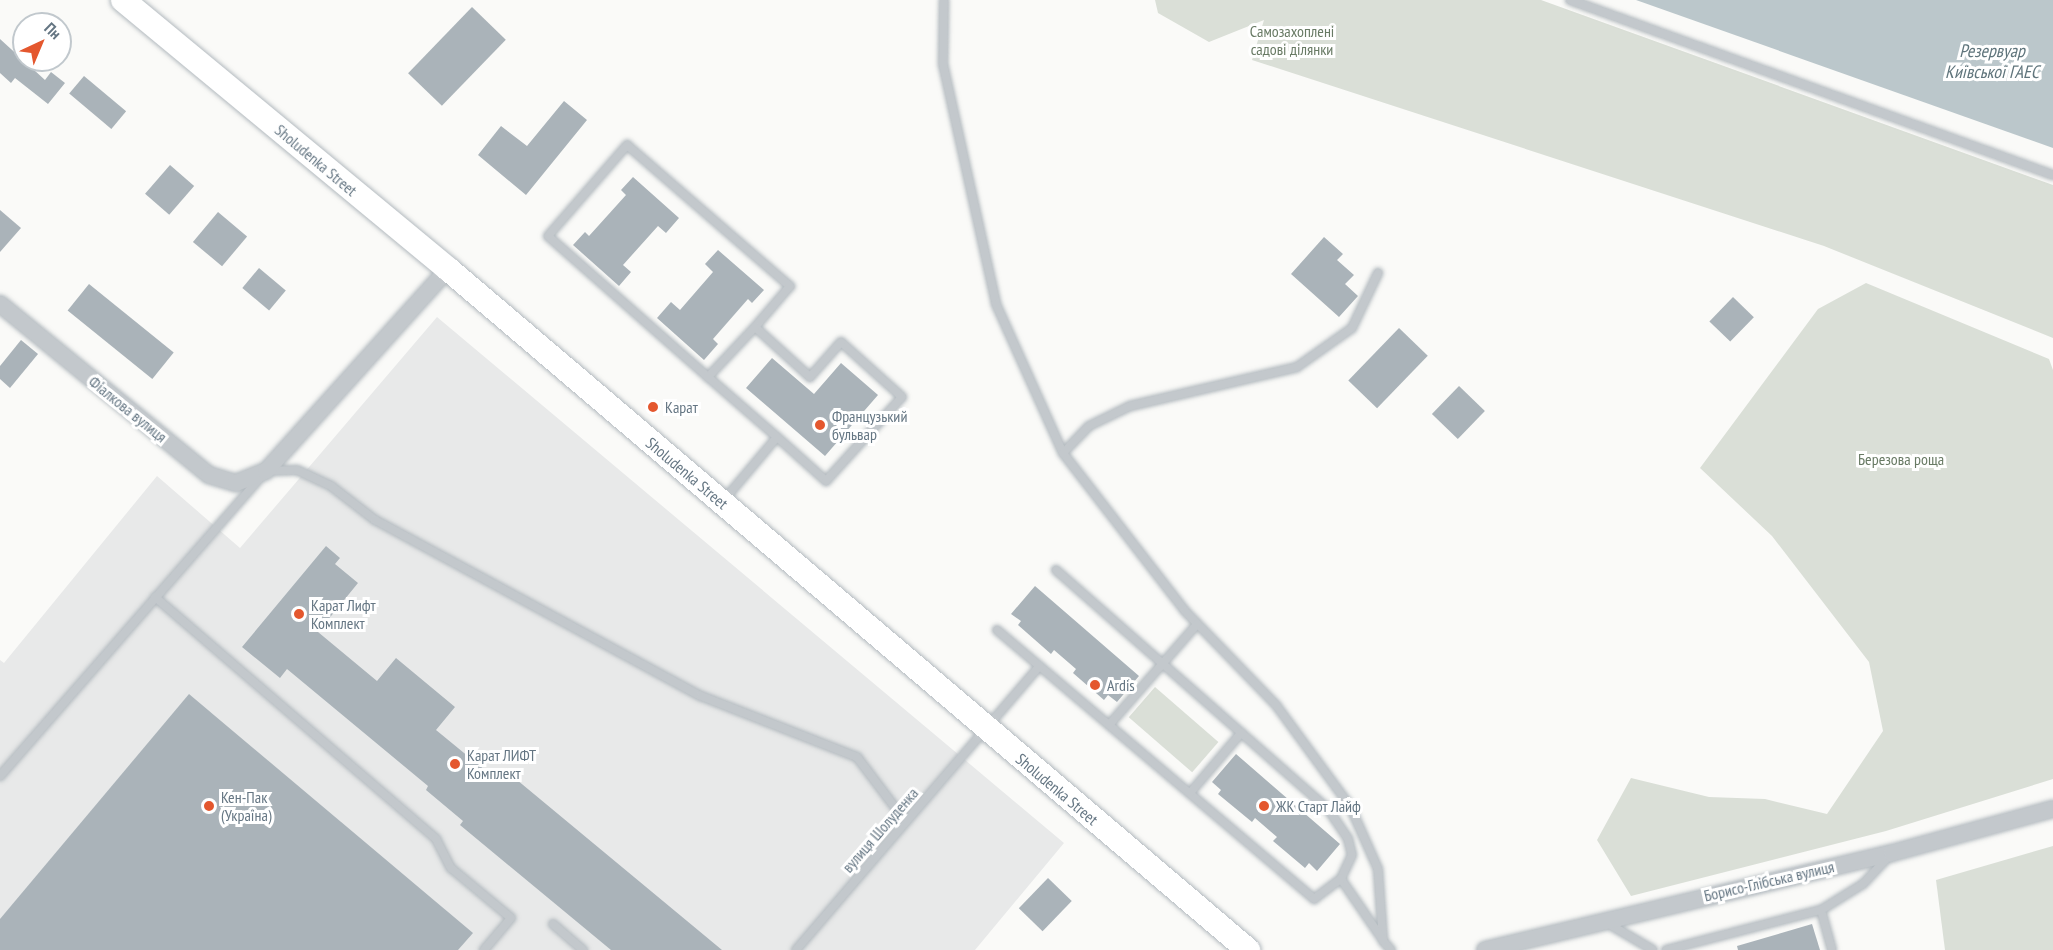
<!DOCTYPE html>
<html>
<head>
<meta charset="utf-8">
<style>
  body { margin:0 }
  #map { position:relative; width:2053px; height:950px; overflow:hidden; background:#fafaf8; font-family:"PT Sans Narrow",sans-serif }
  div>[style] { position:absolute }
  .built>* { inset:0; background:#e8e9e9 }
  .green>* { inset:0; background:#dadfd7; transform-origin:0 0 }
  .water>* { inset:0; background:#bbc7cb }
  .building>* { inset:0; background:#aab3b9; transform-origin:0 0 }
  .roads { filter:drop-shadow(0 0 2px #b3babf) drop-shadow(0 0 2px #b3babf) }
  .service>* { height:8px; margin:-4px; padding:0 4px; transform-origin:4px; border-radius:4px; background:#c3c8cc }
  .minor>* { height:16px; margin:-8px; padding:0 8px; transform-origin:8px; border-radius:8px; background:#c3c8cc }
  .secondary>* { height:24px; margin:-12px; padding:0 12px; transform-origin:12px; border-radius:12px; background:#fff }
  .dots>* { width:16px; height:16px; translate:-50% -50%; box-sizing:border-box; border:3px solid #fff; border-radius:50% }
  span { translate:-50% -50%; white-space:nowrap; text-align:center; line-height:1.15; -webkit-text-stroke:6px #fff; paint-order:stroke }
  .park-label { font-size:16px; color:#687a64 }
  .street-label { font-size:16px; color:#657683 }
  .poi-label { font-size:16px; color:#657683 }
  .left { translate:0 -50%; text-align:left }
  .water-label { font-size:18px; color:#60757c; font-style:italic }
  .north { position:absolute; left:12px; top:12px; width:60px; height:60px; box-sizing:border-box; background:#fff; border:2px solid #c1c8cd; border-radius:50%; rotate:44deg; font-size:16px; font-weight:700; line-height:24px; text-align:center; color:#657683 }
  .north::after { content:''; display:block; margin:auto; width:21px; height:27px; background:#e4572e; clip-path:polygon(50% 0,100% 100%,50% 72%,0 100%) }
</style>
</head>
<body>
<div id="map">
  <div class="built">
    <i style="clip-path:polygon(437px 317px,1064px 843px,975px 950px,0 950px,0 660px,4px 663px,157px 476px,240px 548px)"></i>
  </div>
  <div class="green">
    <i style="clip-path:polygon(1155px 0,1541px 0,2053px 185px,2053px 338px,1824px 246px,1252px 60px,1264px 20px,1209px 42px,1158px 13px)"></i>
    <i style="clip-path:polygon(1866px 283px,2049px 359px,2053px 370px,2053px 779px,1886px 831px,1631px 896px,1597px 840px,1631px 778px,1709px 797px,1765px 799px,1827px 814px,1883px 731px,1869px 662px,1772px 536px,1700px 468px,1818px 309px)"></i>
    <i style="left:1155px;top:687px;width:84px;height:40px;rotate:41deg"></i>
    <i style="clip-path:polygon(2053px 846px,2053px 950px,1945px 950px,1936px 880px)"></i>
  </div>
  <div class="water">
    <i style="clip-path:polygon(1636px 0,2053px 0,2053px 148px)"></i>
  </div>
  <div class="building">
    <i style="left:472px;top:7px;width:47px;height:92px;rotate:44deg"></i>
    <i style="clip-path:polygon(0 39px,45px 80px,51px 72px,65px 83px,48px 104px,15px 78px,11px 83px,0 73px)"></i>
    <i style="left:84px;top:76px;width:55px;height:23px;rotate:40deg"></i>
    <i style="clip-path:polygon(564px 101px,587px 120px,526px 195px,478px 155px,501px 126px,527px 146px)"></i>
    <i style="left:170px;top:165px;width:32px;height:38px;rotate:41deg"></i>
    <i style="clip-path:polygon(633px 177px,679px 218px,666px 233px,658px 226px,623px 265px,631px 272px,619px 286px,573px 245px,585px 232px,589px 236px,626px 195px,621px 190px)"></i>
    <i style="clip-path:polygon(0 210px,21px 228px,0 252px)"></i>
    <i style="left:218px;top:212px;width:38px;height:39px;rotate:40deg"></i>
    <i style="clip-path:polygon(1324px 237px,1343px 254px,1337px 260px,1354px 275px,1345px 284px,1358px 296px,1339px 317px,1291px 274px)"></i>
    <i style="clip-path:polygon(718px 250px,764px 290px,752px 303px,748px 299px,713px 339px,718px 344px,704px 360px,657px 318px,671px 302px,680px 310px,713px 272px,705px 264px)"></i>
    <i style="left:259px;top:268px;width:35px;height:26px;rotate:40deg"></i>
    <i style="left:89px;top:284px;width:109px;height:34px;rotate:39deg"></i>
    <i style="left:1733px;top:297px;width:29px;height:34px;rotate:44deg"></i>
    <i style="left:1399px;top:328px;width:40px;height:73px;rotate:44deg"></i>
    <i style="clip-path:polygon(21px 340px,38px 354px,10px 388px,0 379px,0 366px)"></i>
    <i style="clip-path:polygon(772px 358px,814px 394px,841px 363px,878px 395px,825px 456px,746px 388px)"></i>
    <i style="left:1459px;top:386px;width:36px;height:39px;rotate:44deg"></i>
    <i style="clip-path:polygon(326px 546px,340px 558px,335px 564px,358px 583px,318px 632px,377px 681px,396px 658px,455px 707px,436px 730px,497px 780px,505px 770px,722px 950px,611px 950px,460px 825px,463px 821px,426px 790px,428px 786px,287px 669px,280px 678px,242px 647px)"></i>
    <i style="clip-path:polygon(1035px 586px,1139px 676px,1117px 702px,1108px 695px,1104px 700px,1073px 673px,1076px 669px,1054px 650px,1051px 654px,1018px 625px,1021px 621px,1011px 614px)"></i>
    <i style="clip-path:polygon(189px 694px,473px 933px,458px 950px,0 950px,0 919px)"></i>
    <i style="clip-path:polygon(1236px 754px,1340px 844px,1317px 871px,1309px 863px,1305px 868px,1273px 841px,1277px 837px,1255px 818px,1252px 822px,1218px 794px,1221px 790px,1212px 782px)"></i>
    <i style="left:1048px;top:878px;width:33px;height:42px;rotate:44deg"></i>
    <i style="clip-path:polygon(1812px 924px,1820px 950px,1738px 950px,1737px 946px)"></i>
  </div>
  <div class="roads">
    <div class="service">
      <i style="left:944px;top:0;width:64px;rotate:90.9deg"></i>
      <i style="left:943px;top:64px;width:246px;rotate:77.5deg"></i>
      <i style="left:996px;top:304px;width:163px;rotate:65.8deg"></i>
      <i style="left:1063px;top:453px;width:200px;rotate:52.3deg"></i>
      <i style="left:1185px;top:611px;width:131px;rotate:45.9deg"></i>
      <i style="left:1276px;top:705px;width:125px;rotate:53.8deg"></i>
      <i style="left:1350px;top:806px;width:69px;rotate:66deg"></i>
      <i style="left:1378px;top:869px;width:72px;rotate:86deg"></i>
      <i style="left:1383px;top:941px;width:12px;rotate:48deg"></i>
      <i style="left:1570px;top:0;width:514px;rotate:19.92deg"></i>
      <i style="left:708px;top:377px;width:213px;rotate:-138.6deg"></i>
      <i style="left:548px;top:236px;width:121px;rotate:-49deg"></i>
      <i style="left:627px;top:145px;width:216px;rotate:40.9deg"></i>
      <i style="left:790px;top:286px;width:54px;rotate:130.5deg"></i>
      <i style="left:1063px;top:453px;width:37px;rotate:-46deg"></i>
      <i style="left:1089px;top:426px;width:46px;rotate:-26deg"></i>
      <i style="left:1130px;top:406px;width:171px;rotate:-13.1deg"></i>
      <i style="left:1297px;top:367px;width:67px;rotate:-35.3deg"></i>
      <i style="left:1352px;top:328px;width:61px;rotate:-64.7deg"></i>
      <i style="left:724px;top:500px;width:82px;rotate:-49.9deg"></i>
      <i style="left:777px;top:437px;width:66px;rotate:41.9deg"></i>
      <i style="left:826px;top:481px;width:113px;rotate:-47.9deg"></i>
      <i style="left:902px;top:397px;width:82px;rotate:-138deg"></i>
      <i style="left:841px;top:342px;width:47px;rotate:131.5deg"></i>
      <i style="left:810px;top:377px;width:74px;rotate:-137.7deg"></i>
      <i style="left:755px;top:327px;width:69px;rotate:133.2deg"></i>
      <i style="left:708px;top:377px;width:91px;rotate:41deg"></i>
      <i style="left:1056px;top:570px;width:362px;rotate:41.3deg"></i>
      <i style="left:1328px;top:809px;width:36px;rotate:56deg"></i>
      <i style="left:1348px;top:839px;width:16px;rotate:76deg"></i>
      <i style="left:1352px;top:855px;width:26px;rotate:115deg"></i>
      <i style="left:1341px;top:879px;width:74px;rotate:55.5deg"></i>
      <i style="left:155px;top:597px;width:371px;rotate:40.7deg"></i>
      <i style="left:436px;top:839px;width:33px;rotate:63deg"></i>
      <i style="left:451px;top:868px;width:78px;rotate:39.8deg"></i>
      <i style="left:511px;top:918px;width:42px;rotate:130.2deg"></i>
      <i style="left:997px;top:630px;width:416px;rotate:40.3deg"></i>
      <i style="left:1314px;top:899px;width:34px;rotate:-37deg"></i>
      <i style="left:1109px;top:725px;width:134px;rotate:-48.9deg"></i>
      <i style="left:0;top:776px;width:405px;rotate:-48.9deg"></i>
      <i style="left:266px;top:471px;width:31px;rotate:-2deg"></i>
      <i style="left:297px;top:470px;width:38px;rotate:25deg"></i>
      <i style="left:331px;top:486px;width:56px;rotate:37.7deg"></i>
      <i style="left:375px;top:520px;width:370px;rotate:28.4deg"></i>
      <i style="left:701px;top:696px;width:168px;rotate:21.4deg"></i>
      <i style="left:857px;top:757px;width:81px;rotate:53deg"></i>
      <i style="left:1190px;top:793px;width:79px;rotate:-49.6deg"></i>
      <i style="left:1821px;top:910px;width:41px;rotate:74.6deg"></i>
      <i style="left:1607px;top:923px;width:53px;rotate:30.4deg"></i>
      <i style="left:553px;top:924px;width:40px;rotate:41deg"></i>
      <i style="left:796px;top:950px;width:374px;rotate:-49.4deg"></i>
      <i style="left:1666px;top:950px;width:160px;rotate:-14.5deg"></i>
      <i style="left:1821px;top:910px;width:49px;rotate:-31.8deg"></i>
      <i style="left:1863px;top:884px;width:35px;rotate:-47deg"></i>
    </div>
    <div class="minor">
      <i style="left:0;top:304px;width:270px;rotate:39.3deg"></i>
      <i style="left:209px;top:475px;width:28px;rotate:17deg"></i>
      <i style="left:236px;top:483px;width:32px;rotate:-22deg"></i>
      <i style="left:266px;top:471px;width:272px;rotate:-48deg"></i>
      <i style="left:1485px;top:950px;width:418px;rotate:-13.4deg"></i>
      <i style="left:1892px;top:853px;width:167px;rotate:-15.3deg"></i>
    </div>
    <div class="secondary">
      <i style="left:123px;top:0;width:422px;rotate:39.6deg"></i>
      <i style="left:448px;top:269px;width:1051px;rotate:40.41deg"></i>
    </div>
  </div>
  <div class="dots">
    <i style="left:653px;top:407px;background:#e4572e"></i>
    <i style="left:820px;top:425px;background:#e4572e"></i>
    <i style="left:299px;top:614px;background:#e4572e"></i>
    <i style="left:1095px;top:685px;background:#e4572e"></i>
    <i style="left:455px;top:764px;background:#e4572e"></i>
    <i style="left:209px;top:806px;background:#e4572e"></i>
    <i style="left:1264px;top:806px;background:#e4572e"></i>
  </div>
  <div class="park-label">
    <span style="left:1292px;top:40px">Самозахоплені<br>садові ділянки</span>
    <span style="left:1901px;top:459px">Березова роща</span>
  </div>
  <div class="street-label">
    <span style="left:316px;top:160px;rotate:40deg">Sholudenka Street</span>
    <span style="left:128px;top:409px;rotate:39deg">Фіалкова вулиця</span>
    <span style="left:687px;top:473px;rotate:40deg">Sholudenka Street</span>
    <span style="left:1057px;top:789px;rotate:40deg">Sholudenka Street</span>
    <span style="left:880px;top:830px;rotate:-49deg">вулиця Шолуденка</span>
    <span style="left:1769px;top:881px;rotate:-13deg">Борисо-Глібська вулиця</span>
  </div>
  <div class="poi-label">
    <span class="left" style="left:665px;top:407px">Карат</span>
    <span class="left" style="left:832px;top:425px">Французький<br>бульвар</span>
    <span class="left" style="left:311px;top:614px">Карат Лифт<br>Комплект</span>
    <span class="left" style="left:1107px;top:685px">Ardis</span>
    <span class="left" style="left:467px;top:764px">Карат ЛИФТ<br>Комплект</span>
    <span class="left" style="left:221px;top:806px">Кен-Пак<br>(Україна)</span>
    <span class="left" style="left:1276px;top:806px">ЖК Старт Лайф</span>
  </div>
  <div class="water-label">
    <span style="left:1992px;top:62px">Резервуар<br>Київської ГАЕС</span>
  </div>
  <div class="north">Пн</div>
</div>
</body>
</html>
